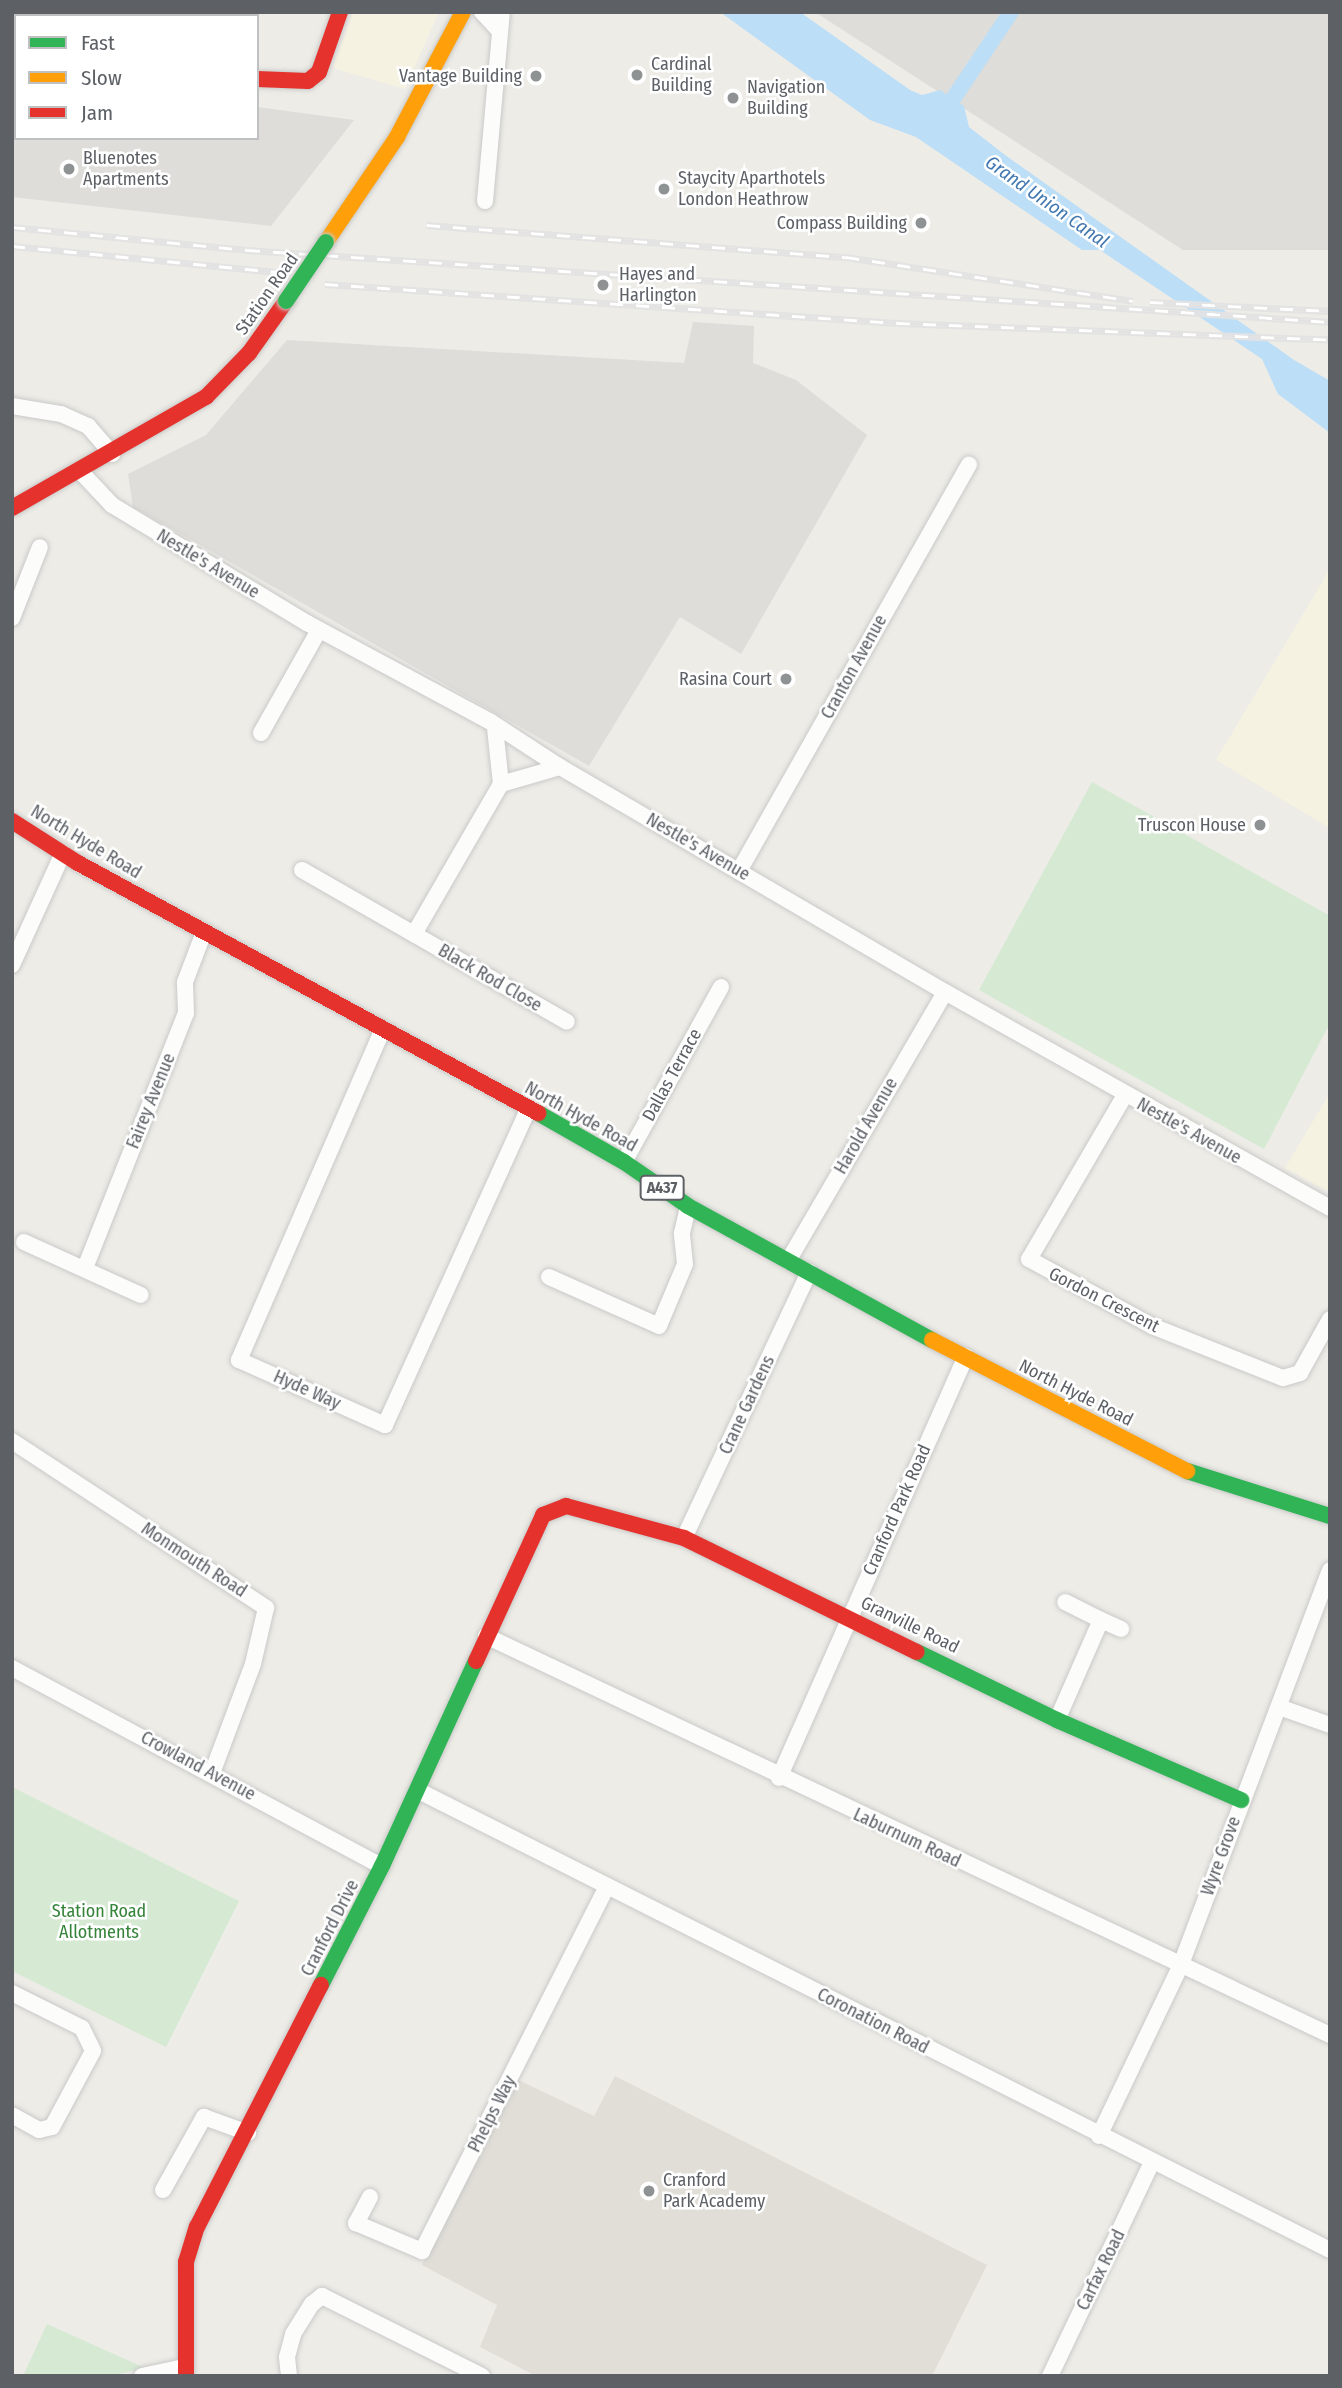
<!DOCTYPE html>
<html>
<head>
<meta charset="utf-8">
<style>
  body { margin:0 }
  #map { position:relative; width:1342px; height:2388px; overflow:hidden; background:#edece7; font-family:"Fira Sans Condensed",sans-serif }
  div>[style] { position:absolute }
  .commercial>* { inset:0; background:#f6f2e1 }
  .industrial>* { inset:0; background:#deddd9 }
  .education>* { inset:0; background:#e0ded7 }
  .green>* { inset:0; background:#d5e9d3 }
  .water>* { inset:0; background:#bcdef7 }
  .canal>* { height:16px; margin:-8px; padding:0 8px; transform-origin:8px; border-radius:8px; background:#bcdef7 }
  .roads { filter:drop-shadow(0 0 2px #c9c9c8) drop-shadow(0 0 2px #c9c9c8) }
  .street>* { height:16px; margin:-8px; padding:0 8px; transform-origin:8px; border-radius:8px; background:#fcfcfb }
  .fast>* { height:16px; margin:-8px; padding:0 8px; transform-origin:8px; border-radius:8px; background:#30b455 }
  .slow>* { height:16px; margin:-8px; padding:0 8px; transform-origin:8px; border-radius:8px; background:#ff9f0a }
  .jam>* { height:16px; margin:-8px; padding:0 8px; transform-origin:8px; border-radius:8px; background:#e5322d }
  .rail>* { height:7px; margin-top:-3.5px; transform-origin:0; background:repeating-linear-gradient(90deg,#fff 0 13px,#e3e3e3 0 26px); box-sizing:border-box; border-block:2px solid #e3e3e3 }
  .bridges { filter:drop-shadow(0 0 2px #cacac9) drop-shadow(0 0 2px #cacac9) }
  .fast-bridge>* { height:16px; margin:-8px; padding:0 8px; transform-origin:8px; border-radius:8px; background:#30b455 }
  .dots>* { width:19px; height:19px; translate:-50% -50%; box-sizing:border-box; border:4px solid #fff; border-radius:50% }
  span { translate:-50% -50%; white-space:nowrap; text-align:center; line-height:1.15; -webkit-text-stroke:5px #fff; paint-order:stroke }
  .shield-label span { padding:2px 5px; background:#fff; border:2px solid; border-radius:5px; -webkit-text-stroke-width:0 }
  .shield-label { font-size:16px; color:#5d6166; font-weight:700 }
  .poi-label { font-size:18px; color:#5d6166 }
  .left { translate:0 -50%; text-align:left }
  .right { translate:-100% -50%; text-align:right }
  .street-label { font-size:18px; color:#5d6166 }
  .park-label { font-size:18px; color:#368439 }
  .water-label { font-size:19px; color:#4278b0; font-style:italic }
  .frame { position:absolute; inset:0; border:14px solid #5d6166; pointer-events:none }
  .legend { position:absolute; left:14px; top:14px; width:245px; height:126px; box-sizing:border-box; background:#fff; border:2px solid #bec0c2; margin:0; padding:9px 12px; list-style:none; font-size:21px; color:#5d6166 }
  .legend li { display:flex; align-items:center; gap:14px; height:35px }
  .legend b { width:35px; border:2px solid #bec0c2 }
</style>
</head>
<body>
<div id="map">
  <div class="commercial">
    <i style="clip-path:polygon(353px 12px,439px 12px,405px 89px,333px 68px)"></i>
    <i style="clip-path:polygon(1330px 569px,1330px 828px,1216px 760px)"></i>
    <i style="clip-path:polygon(1330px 1093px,1330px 1192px,1285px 1168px)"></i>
  </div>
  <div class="industrial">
    <i style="clip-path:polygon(815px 12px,1330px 12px,1330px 250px,1183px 250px)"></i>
    <i style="clip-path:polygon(12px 73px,16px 138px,257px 138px,257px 107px,354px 120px,271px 226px,12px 197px)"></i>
    <i style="clip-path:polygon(693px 322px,754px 326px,753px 363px,796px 380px,867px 435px,741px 654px,680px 617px,589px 766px,133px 507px,128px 474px,206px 435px,287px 340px,684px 363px)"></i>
  </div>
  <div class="education">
    <i style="clip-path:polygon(615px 2076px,987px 2265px,932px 2376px,536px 2376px,480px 2347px,497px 2305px,422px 2265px,512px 2077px,594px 2116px)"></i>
  </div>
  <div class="green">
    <i style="clip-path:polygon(1092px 782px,1330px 916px,1330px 1023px,1264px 1149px,979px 990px)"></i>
    <i style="clip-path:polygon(12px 1787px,239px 1901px,166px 2047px,12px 1971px)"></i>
    <i style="clip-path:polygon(47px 2324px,145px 2368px,110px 2376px,23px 2376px)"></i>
  </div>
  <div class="water">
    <i style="clip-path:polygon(720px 12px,800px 12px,910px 90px,922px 95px,940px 90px,964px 106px,969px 127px,1005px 155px,1294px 360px,1330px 381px,1330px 433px,1278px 394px,1262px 359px,1100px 250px,1082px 250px,916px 137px,870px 120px)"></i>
  </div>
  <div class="canal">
    <i style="left:941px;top:117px;width:126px;rotate:-56.3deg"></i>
  </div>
  <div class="roads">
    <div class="street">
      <i style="left:482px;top:12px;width:26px;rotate:47deg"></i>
      <i style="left:485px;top:201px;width:190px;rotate:-84.9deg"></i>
      <i style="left:12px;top:406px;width:50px;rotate:9.3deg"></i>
      <i style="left:61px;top:414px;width:30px;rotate:24deg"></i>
      <i style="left:88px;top:426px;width:37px;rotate:49deg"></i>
      <i style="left:80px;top:471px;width:47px;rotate:46.7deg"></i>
      <i style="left:112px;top:505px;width:228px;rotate:31.2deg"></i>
      <i style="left:307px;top:623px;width:209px;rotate:28.3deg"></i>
      <i style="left:491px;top:722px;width:82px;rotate:33.1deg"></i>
      <i style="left:560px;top:767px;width:446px;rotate:30.3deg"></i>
      <i style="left:945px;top:992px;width:441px;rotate:29.3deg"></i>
      <i style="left:12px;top:618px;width:76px;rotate:-68.5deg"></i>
      <i style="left:261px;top:733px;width:118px;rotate:-60.6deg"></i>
      <i style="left:501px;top:784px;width:61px;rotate:-16.1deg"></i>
      <i style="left:302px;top:870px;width:305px;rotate:29.8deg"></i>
      <i style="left:739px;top:871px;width:467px;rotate:-60.5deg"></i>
      <i style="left:414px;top:934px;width:173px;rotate:-59.9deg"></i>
      <i style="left:501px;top:784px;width:56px;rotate:-96.1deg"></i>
      <i style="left:12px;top:965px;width:123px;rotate:-65.5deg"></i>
      <i style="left:382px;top:1031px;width:359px;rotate:113.5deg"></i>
      <i style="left:239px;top:1360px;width:160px;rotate:24deg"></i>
      <i style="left:385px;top:1425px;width:348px;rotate:-65.6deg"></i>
      <i style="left:1125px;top:1095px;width:190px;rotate:120.3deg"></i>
      <i style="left:1029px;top:1259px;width:140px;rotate:28.6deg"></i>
      <i style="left:1152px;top:1326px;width:141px;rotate:21.7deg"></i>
      <i style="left:1283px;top:1378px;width:18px;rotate:-16deg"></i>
      <i style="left:1300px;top:1373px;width:62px;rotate:-60.9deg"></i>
      <i style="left:624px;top:1162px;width:200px;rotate:-61deg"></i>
      <i style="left:24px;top:1242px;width:128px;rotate:24.4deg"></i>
      <i style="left:788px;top:1261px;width:311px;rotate:-59.7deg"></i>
      <i style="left:85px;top:1268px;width:274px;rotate:-68.4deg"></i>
      <i style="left:186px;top:1013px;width:31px;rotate:-92deg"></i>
      <i style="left:185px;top:982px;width:53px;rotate:-69.2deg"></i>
      <i style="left:549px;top:1277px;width:120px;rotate:24deg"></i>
      <i style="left:659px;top:1326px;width:67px;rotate:-67.2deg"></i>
      <i style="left:685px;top:1264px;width:31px;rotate:-96deg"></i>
      <i style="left:682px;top:1233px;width:28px;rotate:-77deg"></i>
      <i style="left:12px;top:1441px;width:304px;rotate:33.3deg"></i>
      <i style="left:266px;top:1608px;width:57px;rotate:103.1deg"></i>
      <i style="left:253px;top:1664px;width:116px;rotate:110.6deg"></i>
      <i style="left:684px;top:1538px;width:294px;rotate:-64.8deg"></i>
      <i style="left:1101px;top:1620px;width:22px;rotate:24deg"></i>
      <i style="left:486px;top:1636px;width:934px;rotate:25.3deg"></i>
      <i style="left:12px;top:1668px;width:420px;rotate:28.2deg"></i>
      <i style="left:1279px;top:1707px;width:54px;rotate:19.4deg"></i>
      <i style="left:1057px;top:1720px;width:109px;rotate:-66.3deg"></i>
      <i style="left:1101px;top:1620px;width:40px;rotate:-153.4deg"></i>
      <i style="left:779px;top:1778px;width:461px;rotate:-66.1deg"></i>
      <i style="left:417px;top:1790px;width:1022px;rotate:26.74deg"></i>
      <i style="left:12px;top:1993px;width:78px;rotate:26.6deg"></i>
      <i style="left:82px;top:2028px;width:25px;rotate:64deg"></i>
      <i style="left:93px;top:2051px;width:86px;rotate:118.3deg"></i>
      <i style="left:52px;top:2127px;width:13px;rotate:167deg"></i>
      <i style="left:39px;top:2130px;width:31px;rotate:-151deg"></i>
      <i style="left:1099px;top:2136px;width:187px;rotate:-64.4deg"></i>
      <i style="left:1180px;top:1967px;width:424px;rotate:-69.3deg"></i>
      <i style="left:163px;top:2190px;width:84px;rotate:-60.7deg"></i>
      <i style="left:204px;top:2117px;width:47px;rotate:20deg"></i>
      <i style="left:370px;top:2197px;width:30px;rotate:118deg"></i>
      <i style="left:356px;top:2223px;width:72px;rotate:23deg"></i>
      <i style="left:422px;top:2251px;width:409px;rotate:-63.1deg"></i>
      <i style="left:142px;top:2376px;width:43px;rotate:-12.1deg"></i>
      <i style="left:289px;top:2376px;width:19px;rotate:-96deg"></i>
      <i style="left:287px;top:2357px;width:24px;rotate:-75deg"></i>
      <i style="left:293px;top:2334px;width:36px;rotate:-58deg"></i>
      <i style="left:312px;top:2304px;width:13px;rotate:-39deg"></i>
      <i style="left:322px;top:2296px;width:179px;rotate:26.6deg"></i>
      <i style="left:1050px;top:2376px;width:235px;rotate:-64.5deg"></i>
    </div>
    <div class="fast">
      <i style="left:12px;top:55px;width:4px;rotate:14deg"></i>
      <i style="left:538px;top:1113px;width:99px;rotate:29.7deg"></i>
      <i style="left:624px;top:1162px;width:78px;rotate:34.5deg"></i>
      <i style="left:688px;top:1206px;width:278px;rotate:28.8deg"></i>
      <i style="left:1187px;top:1471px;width:150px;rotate:17.5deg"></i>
      <i style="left:917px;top:1652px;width:156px;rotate:25.9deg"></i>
      <i style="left:1057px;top:1720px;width:201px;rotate:23.5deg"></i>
      <i style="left:321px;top:1985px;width:134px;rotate:-62.9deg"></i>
      <i style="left:382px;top:1866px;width:226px;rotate:-65.4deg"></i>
    </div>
    <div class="slow">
      <i style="left:326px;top:242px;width:127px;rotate:-55.9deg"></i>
      <i style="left:397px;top:137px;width:141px;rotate:-62.2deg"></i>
      <i style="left:932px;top:1340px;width:287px;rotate:27.2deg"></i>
    </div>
    <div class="jam">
      <i style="left:257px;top:79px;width:51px;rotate:2.2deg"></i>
      <i style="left:308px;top:81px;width:14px;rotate:-39deg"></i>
      <i style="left:319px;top:72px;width:64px;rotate:-70.7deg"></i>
      <i style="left:12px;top:508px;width:224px;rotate:-29.8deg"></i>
      <i style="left:206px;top:397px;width:62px;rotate:-45.7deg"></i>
      <i style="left:249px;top:353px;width:64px;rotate:-54.6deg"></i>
      <i style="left:12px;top:821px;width:78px;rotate:32.5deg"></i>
      <i style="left:78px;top:863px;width:524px;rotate:28.52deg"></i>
      <i style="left:476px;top:1661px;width:161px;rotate:-65.3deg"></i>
      <i style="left:543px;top:1515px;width:25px;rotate:-21deg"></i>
      <i style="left:566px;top:1506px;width:122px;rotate:15.2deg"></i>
      <i style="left:684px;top:1538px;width:259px;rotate:26.1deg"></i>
      <i style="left:186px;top:2376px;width:114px;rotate:-90deg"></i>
      <i style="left:186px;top:2262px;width:37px;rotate:-73deg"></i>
      <i style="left:197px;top:2227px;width:272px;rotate:-62.9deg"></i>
    </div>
  </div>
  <div class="rail">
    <i style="left:427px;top:225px;width:420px;rotate:4.4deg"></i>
    <i style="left:846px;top:257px;width:290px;rotate:8.7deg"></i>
    <i style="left:12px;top:227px;width:236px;rotate:5.6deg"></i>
    <i style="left:247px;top:250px;width:1085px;rotate:3.8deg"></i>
    <i style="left:12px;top:246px;width:268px;rotate:5.6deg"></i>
    <i style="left:325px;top:284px;width:573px;rotate:3.9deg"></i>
    <i style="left:897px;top:323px;width:433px;rotate:2.2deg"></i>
    <i style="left:1150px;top:302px;width:180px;rotate:2.9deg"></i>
  </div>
  <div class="bridges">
    <div class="fast-bridge">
      <i style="left:286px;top:301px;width:71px;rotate:-55.9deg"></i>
    </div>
  </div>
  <div class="dots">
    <i style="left:637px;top:75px;background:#8f9293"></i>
    <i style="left:536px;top:76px;background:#8f9293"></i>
    <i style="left:733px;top:98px;background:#8f9293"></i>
    <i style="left:69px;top:169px;background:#8f9293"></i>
    <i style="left:664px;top:189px;background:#8f9293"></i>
    <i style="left:921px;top:223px;background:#8f9293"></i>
    <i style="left:603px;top:285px;background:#8f9293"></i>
    <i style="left:786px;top:679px;background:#8f9293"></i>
    <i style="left:1260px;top:825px;background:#8f9293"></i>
    <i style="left:649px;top:2191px;background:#8f9293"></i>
  </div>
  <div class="shield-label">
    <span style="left:662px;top:1188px">A437</span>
  </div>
  <div class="poi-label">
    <span class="left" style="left:651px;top:75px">Cardinal<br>Building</span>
    <span class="right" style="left:522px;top:76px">Vantage Building</span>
    <span class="left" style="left:747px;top:98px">Navigation<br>Building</span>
    <span class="left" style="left:83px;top:169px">Bluenotes<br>Apartments</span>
    <span class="left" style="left:678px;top:189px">Staycity Aparthotels<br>London Heathrow</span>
    <span class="right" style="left:907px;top:223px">Compass Building</span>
    <span class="left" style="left:619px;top:285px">Hayes and<br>Harlington</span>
    <span class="right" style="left:772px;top:679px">Rasina Court</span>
    <span class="right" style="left:1246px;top:825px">Truscon House</span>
    <span class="left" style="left:663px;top:2191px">Cranford<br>Park Academy</span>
  </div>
  <div class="street-label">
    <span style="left:267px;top:294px;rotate:-55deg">Station Road</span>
    <span style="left:208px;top:564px;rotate:31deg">Nestle's Avenue</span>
    <span style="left:854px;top:667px;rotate:-61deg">Cranton Avenue</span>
    <span style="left:86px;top:842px;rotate:31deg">North Hyde Road</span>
    <span style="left:698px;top:847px;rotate:30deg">Nestle's Avenue</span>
    <span style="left:490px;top:978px;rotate:30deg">Black Rod Close</span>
    <span style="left:672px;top:1075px;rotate:-61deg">Dallas Terrace</span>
    <span style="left:151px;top:1101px;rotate:-68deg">Fairey Avenue</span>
    <span style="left:581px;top:1117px;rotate:29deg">North Hyde Road</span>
    <span style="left:866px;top:1126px;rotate:-60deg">Harold Avenue</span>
    <span style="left:1189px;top:1131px;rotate:29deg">Nestle's Avenue</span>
    <span style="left:1104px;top:1300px;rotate:27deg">Gordon Crescent</span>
    <span style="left:307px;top:1390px;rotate:24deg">Hyde Way</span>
    <span style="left:1076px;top:1393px;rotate:27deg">North Hyde Road</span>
    <span style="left:747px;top:1405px;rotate:-65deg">Crane Gardens</span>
    <span style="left:897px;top:1510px;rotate:-66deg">Cranford Park Road</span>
    <span style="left:194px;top:1560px;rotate:33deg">Monmouth Road</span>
    <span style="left:910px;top:1625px;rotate:26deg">Granville Road</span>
    <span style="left:198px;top:1766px;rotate:28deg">Crowland Avenue</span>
    <span style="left:907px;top:1838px;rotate:25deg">Laburnum Road</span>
    <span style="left:1221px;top:1856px;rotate:-70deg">Wyre Grove</span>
    <span style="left:330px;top:1928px;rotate:-63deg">Cranford Drive</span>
    <span style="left:873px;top:2021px;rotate:27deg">Coronation Road</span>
    <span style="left:492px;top:2114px;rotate:-63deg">Phelps Way</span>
    <span style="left:1101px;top:2270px;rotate:-64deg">Carfax Road</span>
  </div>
  <div class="park-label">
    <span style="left:99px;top:1922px">Station Road<br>Allotments</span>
  </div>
  <div class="water-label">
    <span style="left:1047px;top:202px;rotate:35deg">Grand Union Canal</span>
  </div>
  <div class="frame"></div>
  <ul class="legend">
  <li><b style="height:9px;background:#30b455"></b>Fast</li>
  <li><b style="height:9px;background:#ff9f0a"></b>Slow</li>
  <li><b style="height:9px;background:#e5322d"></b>Jam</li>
  </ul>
</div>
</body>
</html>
